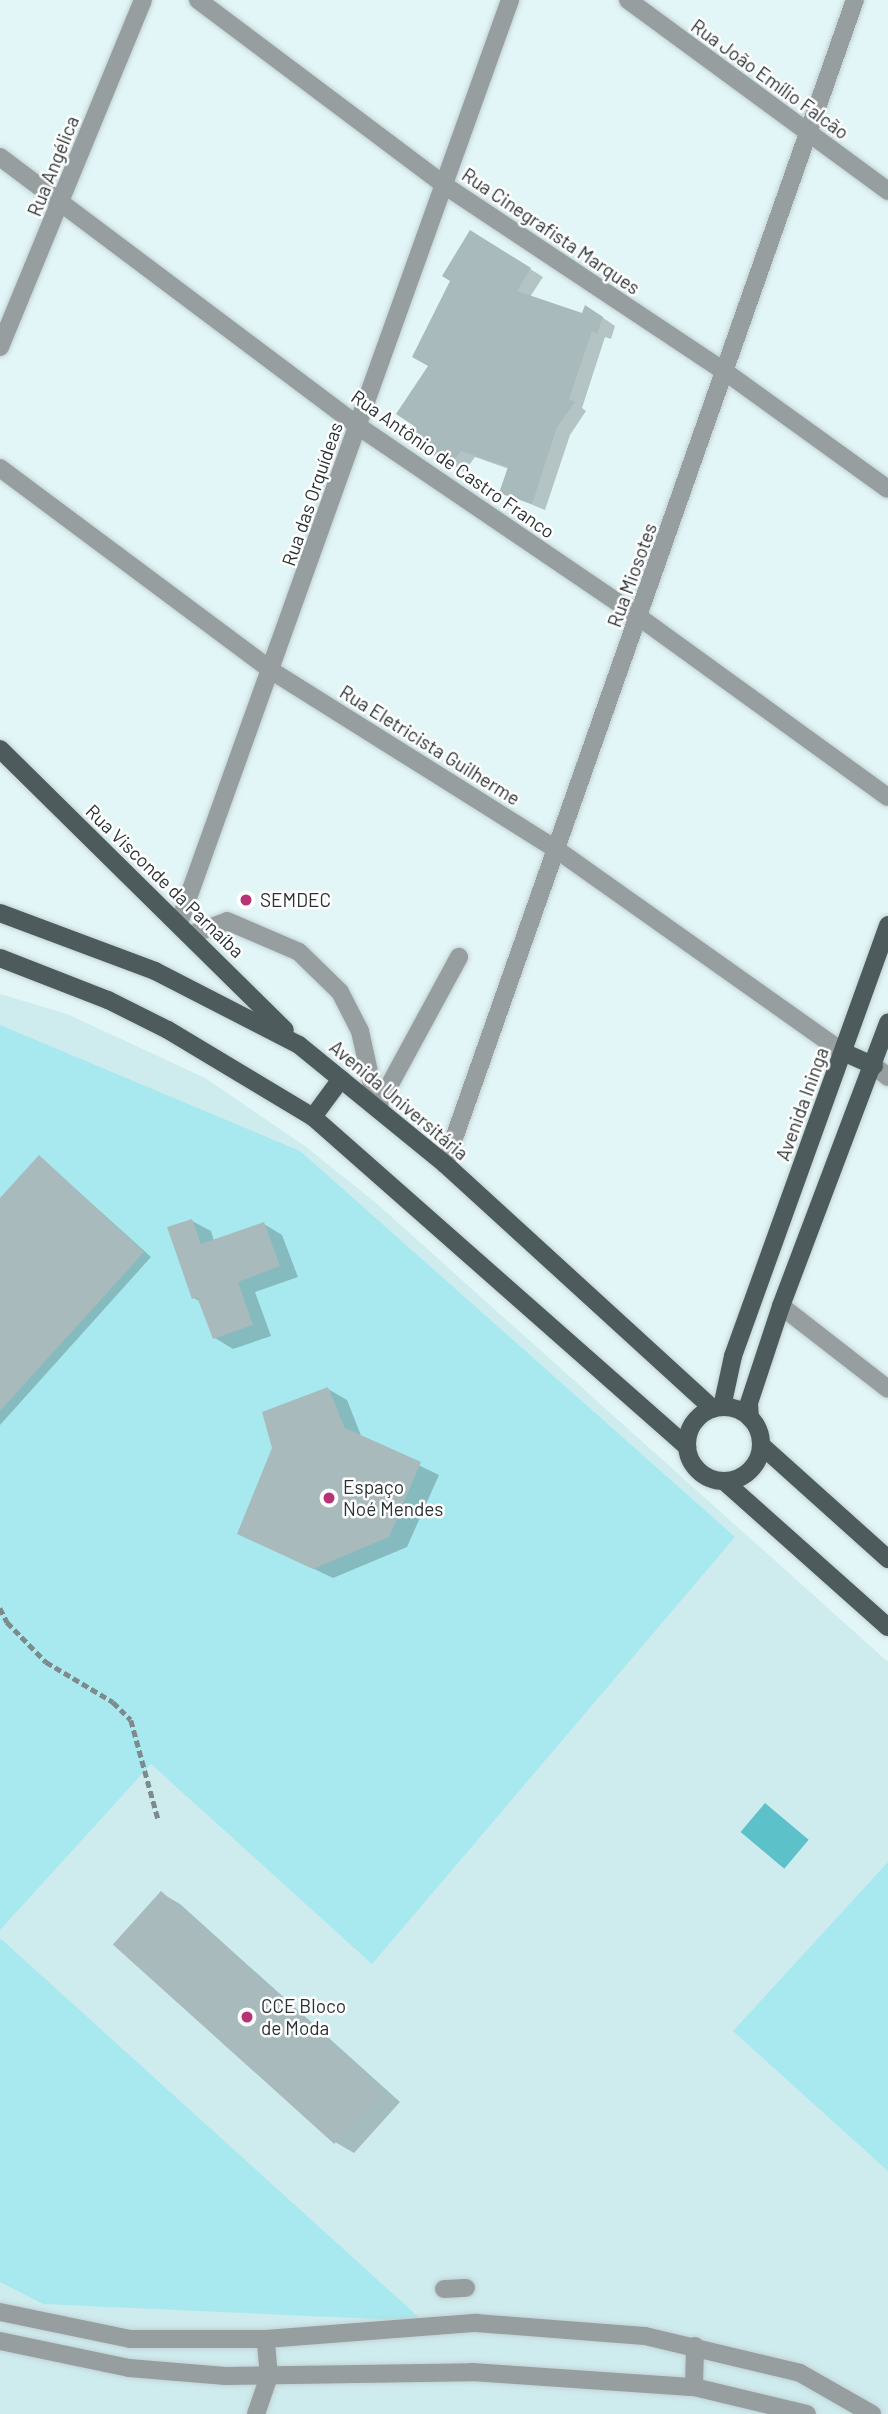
<!DOCTYPE html>
<html>
<head>
<meta charset="utf-8">
<style>
  body { margin:0 }
  #map { position:relative; width:888px; height:2414px; overflow:hidden; background:#e2f5f7; font-family:Barlow,sans-serif }
  div>[style] { position:absolute }
  .built>* { inset:0; background:#ceebee }
  .green>* { inset:0; background:#a7e9ef }
  .water>* { inset:0; background:#5dc1ca; transform-origin:0 0 }
  .shadow>* { inset:0; background:#0003 }
  .building>* { inset:0; background:#a8babc; transform-origin:0 0 }
  .path>* { height:4.5px; margin-top:-2.25px; transform-origin:0; background:repeating-linear-gradient(90deg,#7e8b8c 0 7px,transparent 0 10.5px) }
  .roads { filter:drop-shadow(0 0 2px #c1d2d4) drop-shadow(0 0 2px #c1d2d4) }
  .minor>* { height:18px; margin:-9px; padding:0 9px; transform-origin:9px; border-radius:9px; background:#969e9f }
  .major>* { height:18px; margin:-9px; padding:0 9px; transform-origin:9px; border-radius:9px; background:#4d5b5c }
  .major>.ring { margin:-9px; padding:0; box-sizing:content-box; background:none; border:18px solid #4d5b5c; border-radius:50% }
  .dots>* { width:19px; height:19px; translate:-50% -50%; box-sizing:border-box; border:4px solid #fff; border-radius:50% }
  span { translate:-50% -50%; white-space:nowrap; text-align:center; line-height:1.15; -webkit-text-stroke:5px #fff; paint-order:stroke }
  .street-label { font-size:19px; color:#2b3233 }
  .poi-label { font-size:19px; color:#2b3233 }
  .left { translate:0 -50%; text-align:left }
</style>
</head>
<body>
<div id="map">
  <div class="built">
    <i style="clip-path:polygon(0 994px,67px 1014px,205px 1078px,306px 1147px,376px 1203px,888px 1662px,888px 2414px,0 2414px)"></i>
  </div>
  <div class="green">
    <i style="clip-path:polygon(0 1025px,300px 1151px,735px 1537px,372px 1964px,151px 1764px,0 1930px)"></i>
    <i style="clip-path:polygon(888px 1862px,888px 2171px,733px 2031px)"></i>
    <i style="clip-path:polygon(0 1938px,423px 2321px,43px 2304px,0 2282px)"></i>
  </div>
  <div class="water">
    <i style="left:765px;top:1803px;width:57px;height:38px;rotate:40deg"></i>
  </div>
  <div class="shadow">
    <i style="clip-path:polygon(484px 240px,543px 277px,530px 297px,583px 315px,599px 315px,615px 326px,611px 339px,605px 337px,582px 408px,586px 411px,570px 435px,545px 510px,501px 492px,509px 469px,475px 457px,464px 472px,409px 436px,416px 426px,431px 366px)"></i>
    <i style="clip-path:polygon(40px 1157px,151px 1257px,0 1425px,0 1200px)"></i>
    <i style="clip-path:polygon(192px 1221px,211px 1231px,214px 1241px,264px 1224px,282px 1235px,298px 1277px,255px 1292px,271px 1336px,233px 1349px,215px 1338px,201px 1302px,194px 1298px)"></i>
    <i style="clip-path:polygon(328px 1389px,347px 1400px,362px 1438px,439px 1475px,407px 1547px,333px 1578px,239px 1533px)"></i>
    <i style="clip-path:polygon(161px 1893px,180px 1904px,400px 2102px,354px 2153px,335px 2142px)"></i>
  </div>
  <div class="building">
    <i style="clip-path:polygon(470px 230px,531px 268px,517px 291px,582px 313px,585px 305px,603px 317px,597px 334px,592px 331px,569px 399px,575px 402px,557px 427px,532px 504px,499px 493px,508px 467px,461px 451px,450px 466px,407px 437px,414px 426px,396px 414px,428px 366px,412px 357px,450px 281px,442px 276px)"></i>
    <i style="clip-path:polygon(39px 1155px,144px 1252px,0 1411px,0 1198px)"></i>
    <i style="clip-path:polygon(192px 1219px,201px 1244px,264px 1222px,280px 1266px,238px 1282px,253px 1325px,213px 1339px,197px 1297px,192px 1299px,167px 1227px)"></i>
    <i style="clip-path:polygon(328px 1387px,345px 1428px,421px 1462px,389px 1537px,313px 1569px,237px 1534px,272px 1448px,262px 1412px)"></i>
    <i style="left:161px;top:1891px;width:298px;height:72px;rotate:42deg"></i>
  </div>
  <div class="path">
    <i style="left:0;top:1608px;width:16px;rotate:63deg"></i>
    <i style="left:7px;top:1622px;width:56px;rotate:45.7deg"></i>
    <i style="left:46px;top:1662px;width:78px;rotate:30.8deg"></i>
    <i style="left:113px;top:1702px;width:25px;rotate:45deg"></i>
    <i style="left:131px;top:1720px;width:103px;rotate:74.7deg"></i>
  </div>
  <div class="roads">
    <div class="minor">
      <i style="left:198px;top:0;width:311px;rotate:36.9deg"></i>
      <i style="left:447px;top:187px;width:336px;rotate:33.6deg"></i>
      <i style="left:727px;top:373px;width:198px;rotate:35.8deg"></i>
      <i style="left:628px;top:0;width:323px;rotate:36.3deg"></i>
      <i style="left:0;top:157px;width:448px;rotate:36.9deg"></i>
      <i style="left:358px;top:426px;width:340px;rotate:34.2deg"></i>
      <i style="left:639px;top:617px;width:307px;rotate:35.9deg"></i>
      <i style="left:0;top:347px;width:375px;rotate:-67.6deg"></i>
      <i style="left:0;top:468px;width:339px;rotate:36.7deg"></i>
      <i style="left:272px;top:671px;width:335px;rotate:32.1deg"></i>
      <i style="left:556px;top:849px;width:352px;rotate:35.3deg"></i>
      <i style="left:179px;top:923px;width:981px;rotate:-70.27deg"></i>
      <i style="left:192px;top:934px;width:37px;rotate:-20deg"></i>
      <i style="left:227px;top:921px;width:78px;rotate:23.3deg"></i>
      <i style="left:299px;top:952px;width:57px;rotate:44.3deg"></i>
      <i style="left:340px;top:992px;width:44px;rotate:62.9deg"></i>
      <i style="left:360px;top:1031px;width:79px;rotate:77.6deg"></i>
      <i style="left:874px;top:1066px;width:18px;rotate:38deg"></i>
      <i style="left:377px;top:1108px;width:172px;rotate:-61.5deg"></i>
      <i style="left:445px;top:1164px;width:1234px;rotate:-70.6deg"></i>
      <i style="left:781px;top:1306px;width:135px;rotate:37.8deg"></i>
      <i style="left:444px;top:2289px;width:22px;rotate:-3deg"></i>
      <i style="left:0;top:2312px;width:133px;rotate:11.7deg"></i>
      <i style="left:130px;top:2339px;width:136px"></i>
      <i style="left:266px;top:2339px;width:211px;rotate:-4.4deg"></i>
      <i style="left:476px;top:2323px;width:169px;rotate:4.4deg"></i>
      <i style="left:645px;top:2336px;width:159px;rotate:13.4deg"></i>
      <i style="left:800px;top:2373px;width:83px;rotate:29.7deg"></i>
      <i style="left:0;top:2341px;width:132px;rotate:11.8deg"></i>
      <i style="left:129px;top:2368px;width:97px;rotate:4.7deg"></i>
      <i style="left:226px;top:2376px;width:246px;rotate:-0.9deg"></i>
      <i style="left:472px;top:2372px;width:223px;rotate:3.9deg"></i>
      <i style="left:694px;top:2387px;width:116px;rotate:13.4deg"></i>
      <i style="left:694px;top:2387px;width:41px;rotate:-88.6deg"></i>
      <i style="left:256px;top:2414px;width:39px;rotate:-71deg"></i>
      <i style="left:269px;top:2377px;width:38px;rotate:-95deg"></i>
    </div>
    <div class="major">
      <i style="left:0;top:749px;width:400px;rotate:44.6deg"></i>
      <i style="left:0;top:913px;width:165px;rotate:20.5deg"></i>
      <i style="left:155px;top:971px;width:162px;rotate:27.2deg"></i>
      <i style="left:299px;top:1045px;width:188px;rotate:39.2deg"></i>
      <i style="left:445px;top:1164px;width:363px;rotate:42.4deg"></i>
      <i style="left:0;top:958px;width:116px;rotate:21.3deg"></i>
      <i style="left:108px;top:1000px;width:67px;rotate:26.6deg"></i>
      <i style="left:168px;top:1030px;width:169px;rotate:31deg"></i>
      <i style="left:313px;top:1117px;width:499px;rotate:41.4deg"></i>
      <i style="left:843px;top:1052px;width:34px;rotate:24deg"></i>
      <i style="left:313px;top:1117px;width:47px;rotate:-53.6deg"></i>
      <i class="ring" style="left:687px;top:1407px;width:56px;height:56px"></i>
      <i style="left:722px;top:1407px;width:52px;rotate:-77.8deg"></i>
      <i style="left:733px;top:1356px;width:458px;rotate:-70.2deg"></i>
      <i style="left:750px;top:1418px;width:15px;rotate:-94deg"></i>
      <i style="left:749px;top:1403px;width:102px;rotate:-71.7deg"></i>
      <i style="left:781px;top:1306px;width:303px;rotate:-69.3deg"></i>
      <i style="left:761px;top:1445px;width:171px;rotate:41.9deg"></i>
      <i style="left:725px;top:1482px;width:218px;rotate:41.7deg"></i>
    </div>
  </div>
  <div class="dots">
    <i style="left:246px;top:900px;background:#b83376"></i>
    <i style="left:329px;top:1498px;background:#b83376"></i>
    <i style="left:247px;top:2017px;background:#b83376"></i>
  </div>
  <div class="street-label">
    <span style="left:770px;top:79px;rotate:36deg">Rua João Emílio Falcão</span>
    <span style="left:53px;top:166px;rotate:-68deg">Rua Angélica</span>
    <span style="left:551px;top:231px;rotate:34deg">Rua Cinegrafista Marques</span>
    <span style="left:453px;top:464px;rotate:35deg">Rua Antônio de Castro Franco</span>
    <span style="left:312px;top:494px;rotate:-71deg">Rua das Orquídeas</span>
    <span style="left:632px;top:575px;rotate:-70deg">Rua Miosotes</span>
    <span style="left:430px;top:745px;rotate:32deg">Rua Eletricista Guilherme</span>
    <span style="left:165px;top:881px;rotate:44deg">Rua Visconde da Parnaíba</span>
    <span style="left:399px;top:1100px;rotate:40deg">Avenida Universitária</span>
    <span style="left:802px;top:1104px;rotate:-70deg">Avenida Ininga</span>
  </div>
  <div class="poi-label">
    <span class="left" style="left:260px;top:900px">SEMDEC</span>
    <span class="left" style="left:343px;top:1498px">Espaço<br>Noé Mendes</span>
    <span class="left" style="left:261px;top:2017px">CCE Bloco<br>de Moda</span>
  </div>
</div>
</body>
</html>
